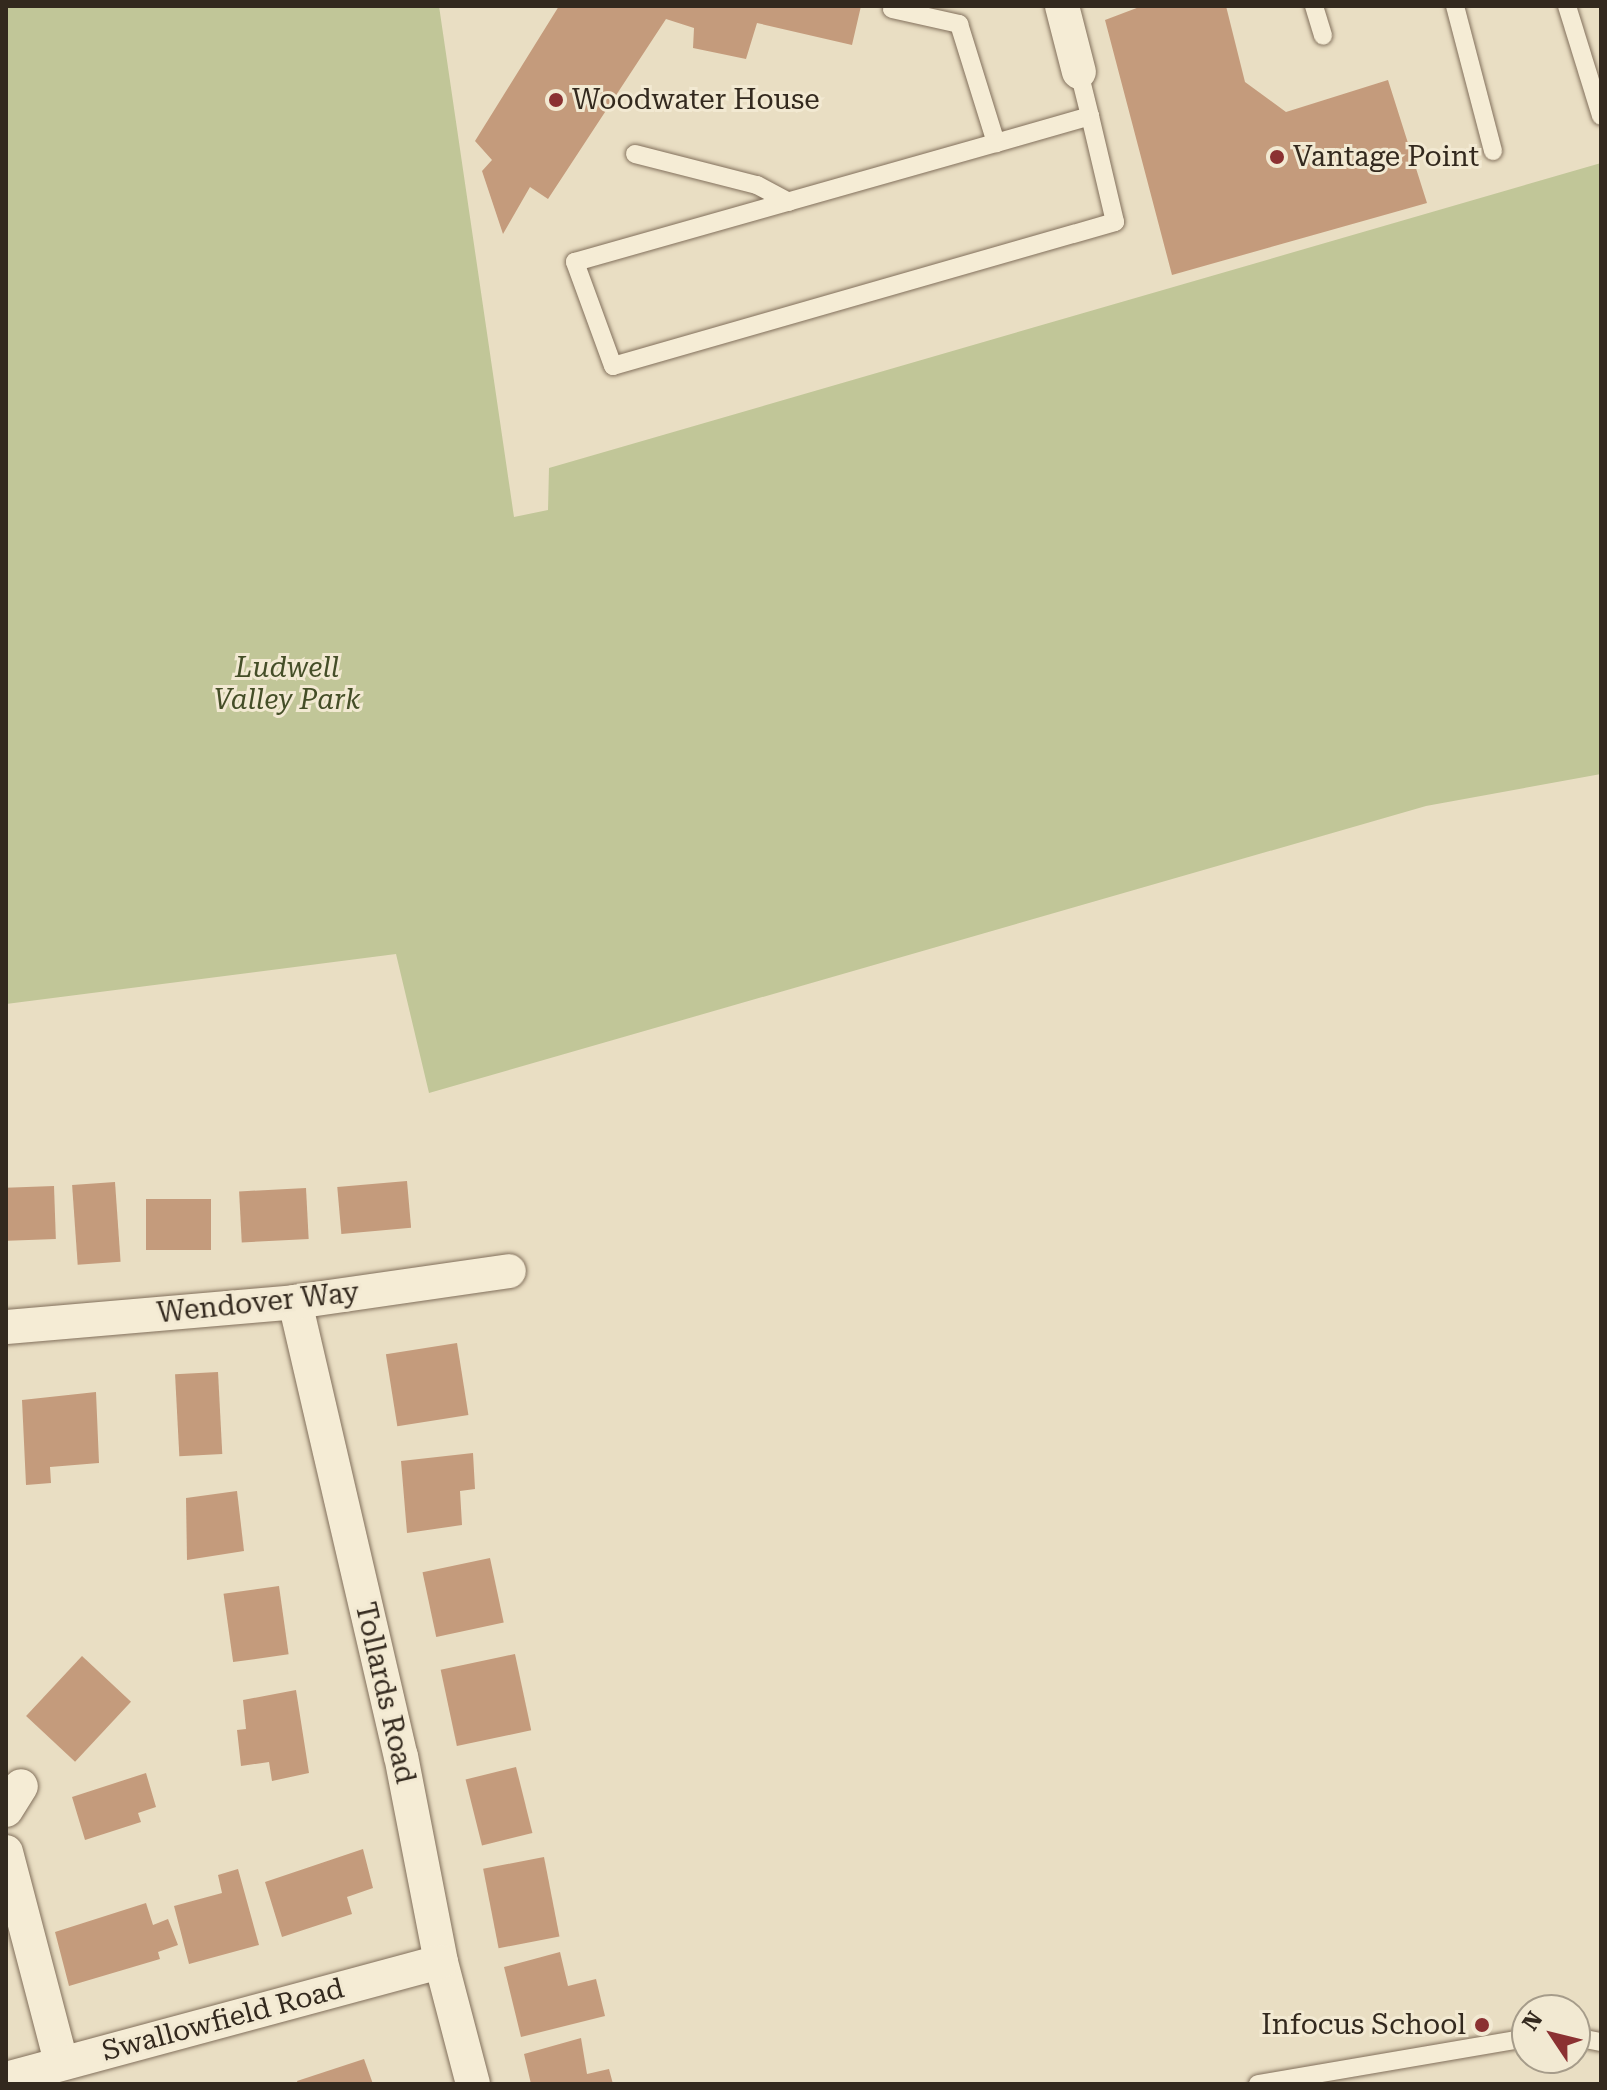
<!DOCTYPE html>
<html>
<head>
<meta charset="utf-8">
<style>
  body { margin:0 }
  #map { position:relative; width:1607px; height:2090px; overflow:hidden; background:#e9dec3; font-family:"Roboto Serif",serif }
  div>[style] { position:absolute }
  .green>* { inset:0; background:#c1c698 }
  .building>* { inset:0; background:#c49b7c; transform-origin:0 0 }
  .roads { filter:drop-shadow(0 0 2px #82705c) drop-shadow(0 0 2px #82705c) }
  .service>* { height:18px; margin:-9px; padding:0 9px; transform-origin:9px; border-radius:9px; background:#f5ecd5 }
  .minor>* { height:34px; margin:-17px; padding:0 17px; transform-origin:17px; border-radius:17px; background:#f5ecd5 }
  .dots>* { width:22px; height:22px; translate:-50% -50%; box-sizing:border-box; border:4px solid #f2e9d2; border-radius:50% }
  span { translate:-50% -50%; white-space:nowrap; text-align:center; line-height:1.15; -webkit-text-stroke:6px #f2e9d2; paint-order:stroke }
  .poi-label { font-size:28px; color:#33291e }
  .left { translate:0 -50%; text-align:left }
  .right { translate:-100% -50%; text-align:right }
  .park-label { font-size:28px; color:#444e27; font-style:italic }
  .street-label { font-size:28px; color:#33291e }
  .frame { position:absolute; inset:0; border:8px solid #33291e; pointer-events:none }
  .north { position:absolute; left:1511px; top:1994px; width:80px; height:80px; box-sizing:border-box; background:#f2e9d2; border:2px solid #a69c8a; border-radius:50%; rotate:305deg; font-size:22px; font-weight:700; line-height:32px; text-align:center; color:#33291e }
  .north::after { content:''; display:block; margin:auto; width:28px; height:36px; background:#8b3132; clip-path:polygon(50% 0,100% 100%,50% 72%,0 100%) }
</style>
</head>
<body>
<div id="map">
  <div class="green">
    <i style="clip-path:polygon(6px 6px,439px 6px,514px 517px,548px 510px,549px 468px,1601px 163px,1601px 774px,1426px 806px,429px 1093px,396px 954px,6px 1004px)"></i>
  </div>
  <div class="building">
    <i style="clip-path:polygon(559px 6px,861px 6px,852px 45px,757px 23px,746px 59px,693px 48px,694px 28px,666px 19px,548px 199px,530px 187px,503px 234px,482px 171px,492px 160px,475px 141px)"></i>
    <i style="clip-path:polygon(1142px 6px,1226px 6px,1245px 82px,1286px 112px,1388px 80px,1427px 203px,1172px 275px,1105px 20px)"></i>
    <i style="left:407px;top:1181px;width:47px;height:70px;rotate:85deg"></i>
    <i style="left:115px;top:1182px;width:80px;height:43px;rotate:86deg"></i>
    <i style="left:54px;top:1186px;width:53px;height:48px;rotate:88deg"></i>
    <i style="left:306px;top:1188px;width:51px;height:67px;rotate:87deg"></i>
    <i style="left:211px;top:1199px;width:51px;height:65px;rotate:90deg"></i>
    <i style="left:457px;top:1343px;width:73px;height:72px;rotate:81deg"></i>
    <i style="left:218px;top:1372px;width:82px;height:43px;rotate:87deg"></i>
    <i style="clip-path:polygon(96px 1392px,99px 1463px,50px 1467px,51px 1483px,26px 1485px,22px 1400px)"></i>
    <i style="clip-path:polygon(473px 1453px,475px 1489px,460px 1491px,462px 1525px,407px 1533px,401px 1461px)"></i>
    <i style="clip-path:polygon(237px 1491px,244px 1551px,187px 1560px,186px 1498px)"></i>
    <i style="left:490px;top:1558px;width:66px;height:69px;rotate:78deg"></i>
    <i style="left:279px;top:1586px;width:69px;height:56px;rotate:82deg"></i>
    <i style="left:515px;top:1654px;width:78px;height:76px;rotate:78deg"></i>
    <i style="left:82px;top:1656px;width:67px;height:82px;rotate:43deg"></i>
    <i style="clip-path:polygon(296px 1690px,309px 1773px,272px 1781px,269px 1762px,241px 1766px,237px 1730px,246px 1729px,243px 1700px)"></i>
    <i style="left:516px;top:1767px;width:68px;height:52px;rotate:76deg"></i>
    <i style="clip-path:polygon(146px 1773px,156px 1807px,138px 1813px,141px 1822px,85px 1840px,72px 1797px)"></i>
    <i style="clip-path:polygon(363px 1849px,373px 1888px,347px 1897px,352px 1914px,282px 1937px,265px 1882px)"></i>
    <i style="left:544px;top:1857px;width:81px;height:62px;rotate:79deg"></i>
    <i style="clip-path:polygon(238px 1869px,259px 1945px,189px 1964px,174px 1906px,222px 1893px,218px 1875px)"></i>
    <i style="clip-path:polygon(146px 1903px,153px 1925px,168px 1919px,178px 1945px,158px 1952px,160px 1959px,69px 1986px,55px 1932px)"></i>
    <i style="clip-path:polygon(560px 1952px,568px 1986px,596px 1979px,605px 2016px,521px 2037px,504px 1967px)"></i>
    <i style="clip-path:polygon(581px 2038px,587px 2074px,609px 2069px,613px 2084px,531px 2084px,524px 2054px)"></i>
    <i style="clip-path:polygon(364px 2059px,373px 2084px,298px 2084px,297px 2081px)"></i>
  </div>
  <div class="roads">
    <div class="service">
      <i style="left:1314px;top:6px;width:31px;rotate:73deg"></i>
      <i style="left:1455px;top:6px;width:150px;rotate:75.3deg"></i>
      <i style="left:1567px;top:6px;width:115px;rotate:72.8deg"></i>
      <i style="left:892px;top:9px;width:69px;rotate:12.6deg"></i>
      <i style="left:959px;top:24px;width:125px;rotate:72.7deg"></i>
      <i style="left:996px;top:143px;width:98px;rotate:-16deg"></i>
      <i style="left:1090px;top:116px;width:109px;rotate:76.7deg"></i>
      <i style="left:1115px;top:222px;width:522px;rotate:163.99deg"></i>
      <i style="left:613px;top:366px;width:111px;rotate:-110.1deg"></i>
      <i style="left:575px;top:262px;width:437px;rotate:-15.8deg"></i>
      <i style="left:1079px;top:72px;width:45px;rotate:76deg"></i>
      <i style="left:635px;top:154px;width:126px;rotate:14.3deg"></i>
      <i style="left:757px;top:185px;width:36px;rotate:28deg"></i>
      <i style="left:1575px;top:2037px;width:26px;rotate:11deg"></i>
      <i style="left:1258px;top:2084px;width:273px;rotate:-9.7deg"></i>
    </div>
    <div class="minor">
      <i style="left:1062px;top:6px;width:68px;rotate:75.6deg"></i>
      <i style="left:295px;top:1302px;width:466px;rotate:76.9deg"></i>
      <i style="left:401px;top:1756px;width:210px;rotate:79deg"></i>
      <i style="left:441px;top:1962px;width:126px;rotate:75.3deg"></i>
      <i style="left:6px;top:1327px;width:290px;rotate:-4.9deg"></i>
      <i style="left:295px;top:1302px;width:216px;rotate:-8.2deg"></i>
      <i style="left:6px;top:1810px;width:28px;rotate:-58deg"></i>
      <i style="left:6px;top:1852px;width:217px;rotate:75.3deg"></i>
      <i style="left:6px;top:2079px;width:450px;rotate:-15.1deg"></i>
    </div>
  </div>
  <div class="dots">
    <i style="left:556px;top:100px;background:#8b3132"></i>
    <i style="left:1277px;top:157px;background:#8b3132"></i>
    <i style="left:1482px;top:2025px;background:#8b3132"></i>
  </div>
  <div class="poi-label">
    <span class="left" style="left:572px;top:100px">Woodwater House</span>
    <span class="left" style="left:1293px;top:157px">Vantage Point</span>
    <span class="right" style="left:1466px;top:2025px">Infocus School</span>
  </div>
  <div class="park-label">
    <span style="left:287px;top:684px">Ludwell<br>Valley Park</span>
  </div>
  <div class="street-label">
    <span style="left:258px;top:1303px;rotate:-6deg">Wendover Way</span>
    <span style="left:385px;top:1693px;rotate:77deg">Tollards Road</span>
    <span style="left:223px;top:2020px;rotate:-15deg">Swallowfield Road</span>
  </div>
  <div class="frame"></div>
  <div class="north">N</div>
</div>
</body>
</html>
